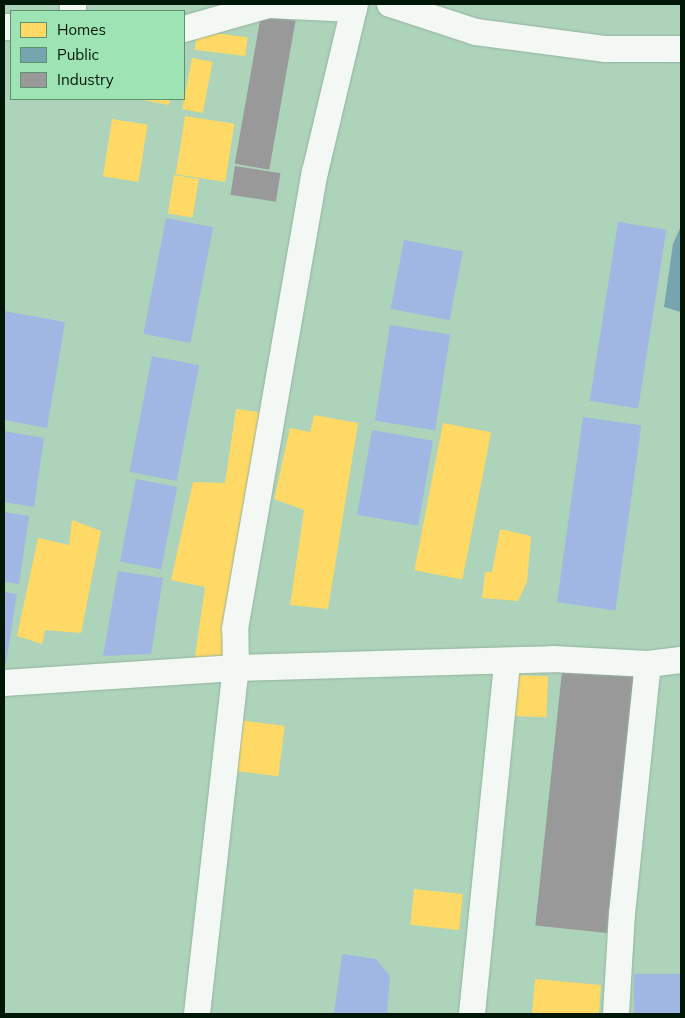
<!DOCTYPE html>
<html>
<head>
<meta charset="utf-8">
<style>
  body { margin:0 }
  #map { position:relative; width:685px; height:1018px; overflow:hidden; background:#add3ba; font-family:Mulish,sans-serif }
  div>[style] { position:absolute }
  .water>* { inset:0; background:#a1b7e3; transform-origin:0 0 }
  .homes>* { inset:0; background:#ffd966; transform-origin:0 0 }
  .public>* { inset:0; background:#76a5af }
  .industry>* { inset:0; background:#999; transform-origin:0 0 }
  .roads { filter:drop-shadow(0 0 1px #95b29f) drop-shadow(0 0 1px #95b29f) }
  .minor>* { height:26px; margin:-13px; padding:0 13px; transform-origin:13px; border-radius:13px; background:#f3f8f5 }
  span { translate:-50% -50%; white-space:nowrap; text-align:center; line-height:1.15; -webkit-text-stroke:5px #9de3b4; paint-order:stroke }
  .frame { position:absolute; inset:0; border:5px solid #001607; pointer-events:none }
  .legend { position:absolute; left:10px; top:10px; width:175px; height:90px; box-sizing:border-box; background:#9de3b4; border:1px solid #5e916f; margin:0; padding:6px 9px; list-style:none; font-size:15px; color:#001607 }
  .legend li { display:flex; align-items:center; gap:10px; height:25px }
  .legend b { width:25px; border:1px solid #5e916f }
</style>
</head>
<body>
<div id="map">
  <div class="water">
    <i style="left:166px;top:218px;width:48px;height:118px;rotate:11deg"></i>
    <i style="left:618px;top:222px;width:49px;height:181px;rotate:9deg"></i>
    <i style="left:404px;top:240px;width:60px;height:70px;rotate:11deg"></i>
    <i style="clip-path:polygon(4px 311px,65px 322px,47px 428px,4px 420px)"></i>
    <i style="left:390px;top:325px;width:61px;height:97px;rotate:9deg"></i>
    <i style="left:152px;top:356px;width:48px;height:118px;rotate:11deg"></i>
    <i style="left:583px;top:417px;width:59px;height:187px;rotate:8deg"></i>
    <i style="left:372px;top:430px;width:62px;height:86px;rotate:10deg"></i>
    <i style="clip-path:polygon(4px 431px,44px 438px,34px 507px,4px 502px)"></i>
    <i style="left:136px;top:479px;width:42px;height:84px;rotate:11deg"></i>
    <i style="clip-path:polygon(4px 512px,29px 516px,19px 584px,4px 582px)"></i>
    <i style="clip-path:polygon(118px 571px,163px 578px,151px 654px,103px 656px)"></i>
    <i style="clip-path:polygon(4px 592px,17px 594px,6px 663px,4px 663px)"></i>
    <i style="clip-path:polygon(342px 954px,376px 959px,390px 976px,387px 1014px,334px 1014px)"></i>
    <i style="left:681px;top:974px;width:40px;height:47px;rotate:90deg"></i>
  </div>
  <div class="homes">
    <i style="left:197px;top:31px;width:51px;height:19px;rotate:7deg"></i>
    <i style="left:192px;top:58px;width:21px;height:52px;rotate:11deg"></i>
    <i style="clip-path:polygon(138px 99px,170px 99px,169px 105px)"></i>
    <i style="left:185px;top:116px;width:50px;height:59px;rotate:9deg"></i>
    <i style="left:112px;top:119px;width:36px;height:58px;rotate:9deg"></i>
    <i style="left:174px;top:175px;width:25px;height:39px;rotate:9deg"></i>
    <i style="clip-path:polygon(236px 409px,267px 413px,229px 669px,193px 670px,205px 587px,171px 580px,193px 482px,225px 483px)"></i>
    <i style="clip-path:polygon(314px 415px,358px 423px,328px 609px,290px 605px,304px 510px,274px 499px,290px 428px,310px 432px)"></i>
    <i style="left:443px;top:423px;width:49px;height:150px;rotate:11deg"></i>
    <i style="clip-path:polygon(72px 520px,101px 531px,81px 633px,45px 630px,42px 644px,17px 636px,38px 538px,69px 545px)"></i>
    <i style="clip-path:polygon(500px 529px,531px 536px,527px 582px,518px 601px,482px 598px,485px 572px,492px 572px)"></i>
    <i style="left:515px;top:675px;width:33px;height:41px;rotate:2deg"></i>
    <i style="left:238px;top:720px;width:47px;height:51px;rotate:7deg"></i>
    <i style="left:414px;top:889px;width:49px;height:36px;rotate:6deg"></i>
    <i style="clip-path:polygon(535px 979px,601px 985px,599px 1014px,532px 1014px)"></i>
  </div>
  <div class="public">
    <i style="clip-path:polygon(681px 226px,681px 312px,664px 307px,673px 244px)"></i>
  </div>
  <div class="industry">
    <i style="left:261px;top:15px;width:35px;height:151px;rotate:10deg"></i>
    <i style="left:235px;top:166px;width:46px;height:29px;rotate:9deg"></i>
    <i style="left:563px;top:662px;width:72px;height:265px;rotate:6deg"></i>
  </div>
  <div class="roads">
    <div class="minor">
      <i style="left:390px;top:4px;width:90px;rotate:18deg"></i>
      <i style="left:476px;top:32px;width:131px;rotate:7.5deg"></i>
      <i style="left:606px;top:49px;width:75px"></i>
      <i style="left:73px;top:11px;width:7px;rotate:-90deg"></i>
      <i style="left:4px;top:27px;width:7px"></i>
      <i style="left:184px;top:29px;width:87px;rotate:-15.9deg"></i>
      <i style="left:268px;top:5px;width:86px;rotate:2.7deg"></i>
      <i style="left:4px;top:683px;width:232px;rotate:-3.7deg"></i>
      <i style="left:236px;top:668px;width:317px;rotate:-1.6deg"></i>
      <i style="left:553px;top:659px;width:95px;rotate:3deg"></i>
      <i style="left:648px;top:664px;width:33px;rotate:-7deg"></i>
      <i style="left:197px;top:1014px;width:348px;rotate:-83.6deg"></i>
      <i style="left:236px;top:668px;width:39px;rotate:-91deg"></i>
      <i style="left:235px;top:629px;width:464px;rotate:-80.1deg"></i>
      <i style="left:315px;top:172px;width:173px;rotate:-76.6deg"></i>
      <i style="left:472px;top:1014px;width:354px;rotate:-84.3deg"></i>
      <i style="left:616px;top:1014px;width:100px;rotate:-86.6deg"></i>
      <i style="left:622px;top:914px;width:251px;rotate:-84.1deg"></i>
    </div>
  </div>
  <div class="frame"></div>
  <ul class="legend">
  <li><b style="height:14px;background:#ffd966"></b>Homes</li>
  <li><b style="height:14px;background:#76a5af"></b>Public</li>
  <li><b style="height:14px;background:#999"></b>Industry</li>
  </ul>
</div>
</body>
</html>
